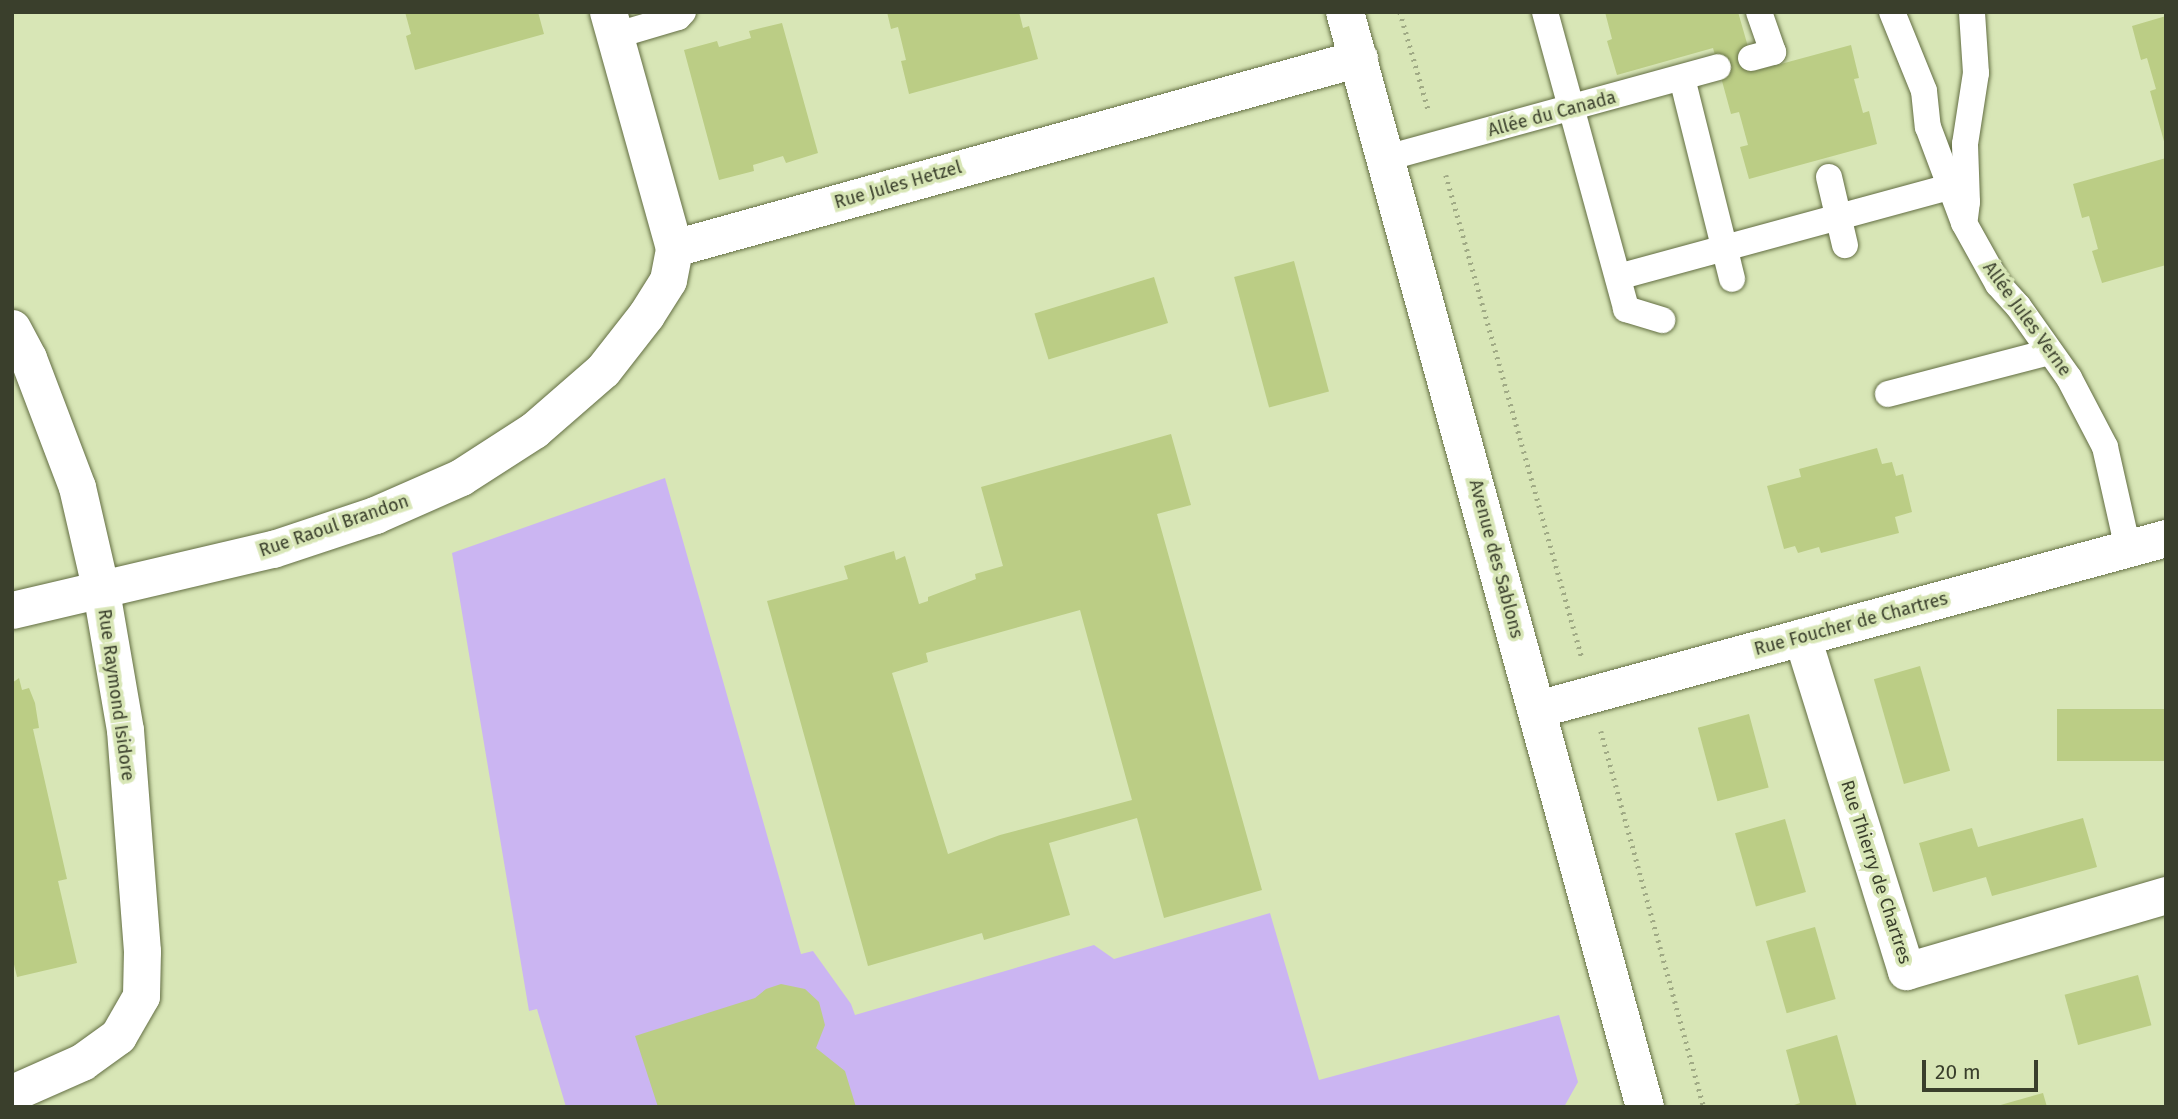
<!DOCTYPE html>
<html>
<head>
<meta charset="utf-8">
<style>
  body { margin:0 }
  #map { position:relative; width:2178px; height:1119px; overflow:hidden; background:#d8e6b6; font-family:"Fira Sans",sans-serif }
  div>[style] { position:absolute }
  .green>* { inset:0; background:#cbb5f2 }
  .building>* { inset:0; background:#bbcd85; transform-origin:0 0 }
  .path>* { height:4.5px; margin-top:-2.25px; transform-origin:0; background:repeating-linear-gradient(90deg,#a0aa85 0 2px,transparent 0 7px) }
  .roads { filter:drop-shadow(0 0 2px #636e43) drop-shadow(0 0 2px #636e43) }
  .pedestrian>* { height:26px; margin:-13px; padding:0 13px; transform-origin:13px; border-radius:13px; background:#fff }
  .minor>* { height:37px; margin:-18.5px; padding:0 18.5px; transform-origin:18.5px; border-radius:18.5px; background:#fff }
  .tertiary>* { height:38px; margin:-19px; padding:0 19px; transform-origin:19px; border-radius:19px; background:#fff }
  span { translate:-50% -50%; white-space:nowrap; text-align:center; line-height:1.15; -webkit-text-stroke:7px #d8e6b6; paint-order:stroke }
  .street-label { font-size:18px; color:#3a3f2c }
  .frame { position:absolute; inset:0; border:14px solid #3a3f2c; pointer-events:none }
  .scale { position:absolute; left:1922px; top:1060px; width:116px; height:32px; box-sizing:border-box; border:4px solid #3a3f2c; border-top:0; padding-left:9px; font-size:21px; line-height:24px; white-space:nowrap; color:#3a3f2c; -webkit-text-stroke:5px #d8e6b6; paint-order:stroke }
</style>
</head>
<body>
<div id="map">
  <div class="green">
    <i style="clip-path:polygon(665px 478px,801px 954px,813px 951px,851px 1004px,855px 1015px,1094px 945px,1114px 959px,1270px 913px,1319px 1080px,1559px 1015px,1578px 1082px,1564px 1107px,566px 1107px,537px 1009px,529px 1011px,452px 553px)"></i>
  </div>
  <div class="building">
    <i style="clip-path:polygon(405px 12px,538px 12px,544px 34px,415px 70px,406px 36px,411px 34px)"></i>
    <i style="clip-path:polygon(887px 12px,1019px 12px,1023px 28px,1029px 26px,1038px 59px,909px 94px,901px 61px,906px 60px,898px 27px,891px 29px)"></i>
    <i style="clip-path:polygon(1605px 12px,1738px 12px,1755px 71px,1851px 45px,1859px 78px,1854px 79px,1863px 113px,1869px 111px,1877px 144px,1749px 179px,1740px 147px,1748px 145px,1739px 112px,1731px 114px,1713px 48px,1617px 75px,1607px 41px,1612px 39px)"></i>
    <i style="clip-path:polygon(2166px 16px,2166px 145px,2165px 145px,2150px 91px,2156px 89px,2147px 58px,2141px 60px,2132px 26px)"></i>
    <i style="clip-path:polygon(782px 23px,818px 153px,786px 163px,783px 156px,753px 165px,754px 171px,719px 180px,684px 50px,717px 41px,719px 47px,751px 38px,749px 31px)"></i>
    <i style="clip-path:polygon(2166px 158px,2166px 265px,2102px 283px,2092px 251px,2098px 249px,2089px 216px,2082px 218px,2073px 184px)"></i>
    <i style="left:1294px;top:261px;width:135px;height:62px;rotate:75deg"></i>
    <i style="left:1154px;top:277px;width:48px;height:125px;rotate:73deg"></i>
    <i style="clip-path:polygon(evenodd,1171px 434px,1191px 505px,1157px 514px,1262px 890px,1164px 918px,1137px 818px,1049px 843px,1070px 915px,984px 940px,982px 933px,868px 966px,767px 601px,848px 579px,844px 566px,894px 551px,896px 560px,905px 556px,919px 604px,928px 601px,928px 597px,976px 579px,975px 574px,1003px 566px,981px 487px,1171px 434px,1080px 610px,1132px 800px,1000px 835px,948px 854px,892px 673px,928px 662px,926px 653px,1080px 610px)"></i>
    <i style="clip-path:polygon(1877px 448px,1882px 464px,1892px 462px,1896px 476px,1903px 474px,1912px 512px,1895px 517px,1899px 533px,1821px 553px,1819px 547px,1798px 553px,1795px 546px,1784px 549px,1767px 486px,1801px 477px,1799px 469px)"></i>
    <i style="left:1920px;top:666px;width:109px;height:48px;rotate:74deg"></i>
    <i style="clip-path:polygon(19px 678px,22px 690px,29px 688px,35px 703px,39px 728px,33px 729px,67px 879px,58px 881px,77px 963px,17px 977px,12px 956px,12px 683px)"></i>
    <i style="left:2166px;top:709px;width:52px;height:109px;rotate:90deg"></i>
    <i style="left:1749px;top:714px;width:76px;height:53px;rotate:75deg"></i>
    <i style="clip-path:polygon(2083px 818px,2097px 867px,1992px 896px,1986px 877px,1933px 892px,1919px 843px,1972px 828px,1978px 847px)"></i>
    <i style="left:1785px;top:819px;width:76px;height:52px;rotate:74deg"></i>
    <i style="left:1815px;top:927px;width:75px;height:51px;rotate:74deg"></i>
    <i style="left:2138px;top:975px;width:52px;height:76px;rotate:75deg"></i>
    <i style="clip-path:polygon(781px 984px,805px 989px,819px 1002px,825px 1025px,816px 1048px,845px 1071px,856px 1107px,658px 1107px,635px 1036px,755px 998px,766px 989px)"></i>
    <i style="clip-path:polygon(1837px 1035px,1857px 1107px,1788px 1107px,1800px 1103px,1786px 1050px)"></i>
    <i style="clip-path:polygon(2043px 1093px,2047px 1107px,1997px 1107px,1997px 1106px)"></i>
  </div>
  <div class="path">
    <i style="left:1400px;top:12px;width:104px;rotate:73.8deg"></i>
    <i style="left:1446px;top:175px;width:502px;rotate:74.27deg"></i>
    <i style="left:1601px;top:731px;width:390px;rotate:74.7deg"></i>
  </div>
  <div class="roads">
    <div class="pedestrian">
      <i style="left:1545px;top:12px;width:308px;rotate:74.7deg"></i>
      <i style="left:1626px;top:309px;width:38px;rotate:17deg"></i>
      <i style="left:1892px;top:12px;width:85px;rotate:67.9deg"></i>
      <i style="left:1924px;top:91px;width:36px;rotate:84deg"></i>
      <i style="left:1928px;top:127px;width:103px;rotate:69.4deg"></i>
      <i style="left:1964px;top:223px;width:70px;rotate:60.9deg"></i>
      <i style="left:1998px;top:284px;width:30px;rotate:48deg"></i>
      <i style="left:2018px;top:306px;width:88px;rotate:54.7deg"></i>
      <i style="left:2069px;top:378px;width:78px;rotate:62.4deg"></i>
      <i style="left:2105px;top:447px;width:105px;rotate:77.3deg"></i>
      <i style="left:614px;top:36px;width:67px;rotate:-16.5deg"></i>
      <i style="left:678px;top:17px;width:7px;rotate:-45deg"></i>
      <i style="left:1751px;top:58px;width:23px;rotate:-15deg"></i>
      <i style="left:1773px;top:52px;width:42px;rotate:-109.3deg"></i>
      <i style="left:1682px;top:78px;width:207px;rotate:76deg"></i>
      <i style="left:1386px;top:158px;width:344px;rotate:-15.3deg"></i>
      <i style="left:1829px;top:177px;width:70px;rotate:76.8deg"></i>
      <i style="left:1965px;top:218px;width:16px;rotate:-83deg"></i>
      <i style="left:1967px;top:202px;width:58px;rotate:-92deg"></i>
      <i style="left:1965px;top:144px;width:72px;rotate:-81.2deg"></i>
      <i style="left:1976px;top:73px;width:61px;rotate:-93.8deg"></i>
      <i style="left:1618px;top:277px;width:343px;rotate:-15.2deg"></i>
      <i style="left:1888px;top:394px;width:166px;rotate:-14.6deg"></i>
    </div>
    <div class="minor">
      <i style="left:674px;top:248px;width:711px;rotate:-15.5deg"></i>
      <i style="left:12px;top:328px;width:34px;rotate:62deg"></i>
      <i style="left:28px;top:358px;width:138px;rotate:69.2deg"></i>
      <i style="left:77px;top:487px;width:107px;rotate:77deg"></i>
      <i style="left:101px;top:591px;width:141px;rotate:80.2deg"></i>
      <i style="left:125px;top:730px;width:222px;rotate:85.6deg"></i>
      <i style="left:142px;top:951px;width:45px;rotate:91.3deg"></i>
      <i style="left:141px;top:996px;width:46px;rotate:119.9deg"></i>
      <i style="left:118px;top:1036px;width:44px;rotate:144.2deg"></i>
      <i style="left:82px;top:1062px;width:77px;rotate:156.1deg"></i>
      <i style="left:12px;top:610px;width:268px;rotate:-13.2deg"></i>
      <i style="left:273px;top:549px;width:108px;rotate:-18.4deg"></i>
      <i style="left:375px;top:515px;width:94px;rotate:-23.8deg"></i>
      <i style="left:461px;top:477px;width:87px;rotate:-32.8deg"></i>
      <i style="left:534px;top:430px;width:91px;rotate:-41deg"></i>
      <i style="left:603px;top:370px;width:70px;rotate:-52deg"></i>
      <i style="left:646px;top:315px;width:41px;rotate:-57.8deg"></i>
      <i style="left:668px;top:280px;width:33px;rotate:-79deg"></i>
      <i style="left:674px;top:248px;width:245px;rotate:-105.6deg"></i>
      <i style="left:1802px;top:637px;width:350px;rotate:72.7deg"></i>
      <i style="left:1906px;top:971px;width:271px;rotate:-16.3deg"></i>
      <i style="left:1537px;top:709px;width:652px;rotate:-15.21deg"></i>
    </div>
    <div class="tertiary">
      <i style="left:1345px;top:12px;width:1135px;rotate:74.68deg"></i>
    </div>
  </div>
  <div class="street-label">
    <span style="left:1552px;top:114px;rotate:-15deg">Allée du Canada</span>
    <span style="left:898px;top:185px;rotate:-16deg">Rue Jules Hetzel</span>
    <span style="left:2027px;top:319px;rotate:54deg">Allée Jules Verne</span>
    <span style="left:334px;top:526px;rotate:-19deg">Rue Raoul Brandon</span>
    <span style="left:1496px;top:559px;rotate:75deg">Avenue des Sablons</span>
    <span style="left:1851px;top:624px;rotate:-15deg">Rue Foucher de Chartres</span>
    <span style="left:116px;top:695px;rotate:82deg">Rue Raymond Isidore</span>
    <span style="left:1876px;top:872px;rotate:72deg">Rue Thierry de Chartres</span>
  </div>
  <div class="frame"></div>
  <div class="scale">20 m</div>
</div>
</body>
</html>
